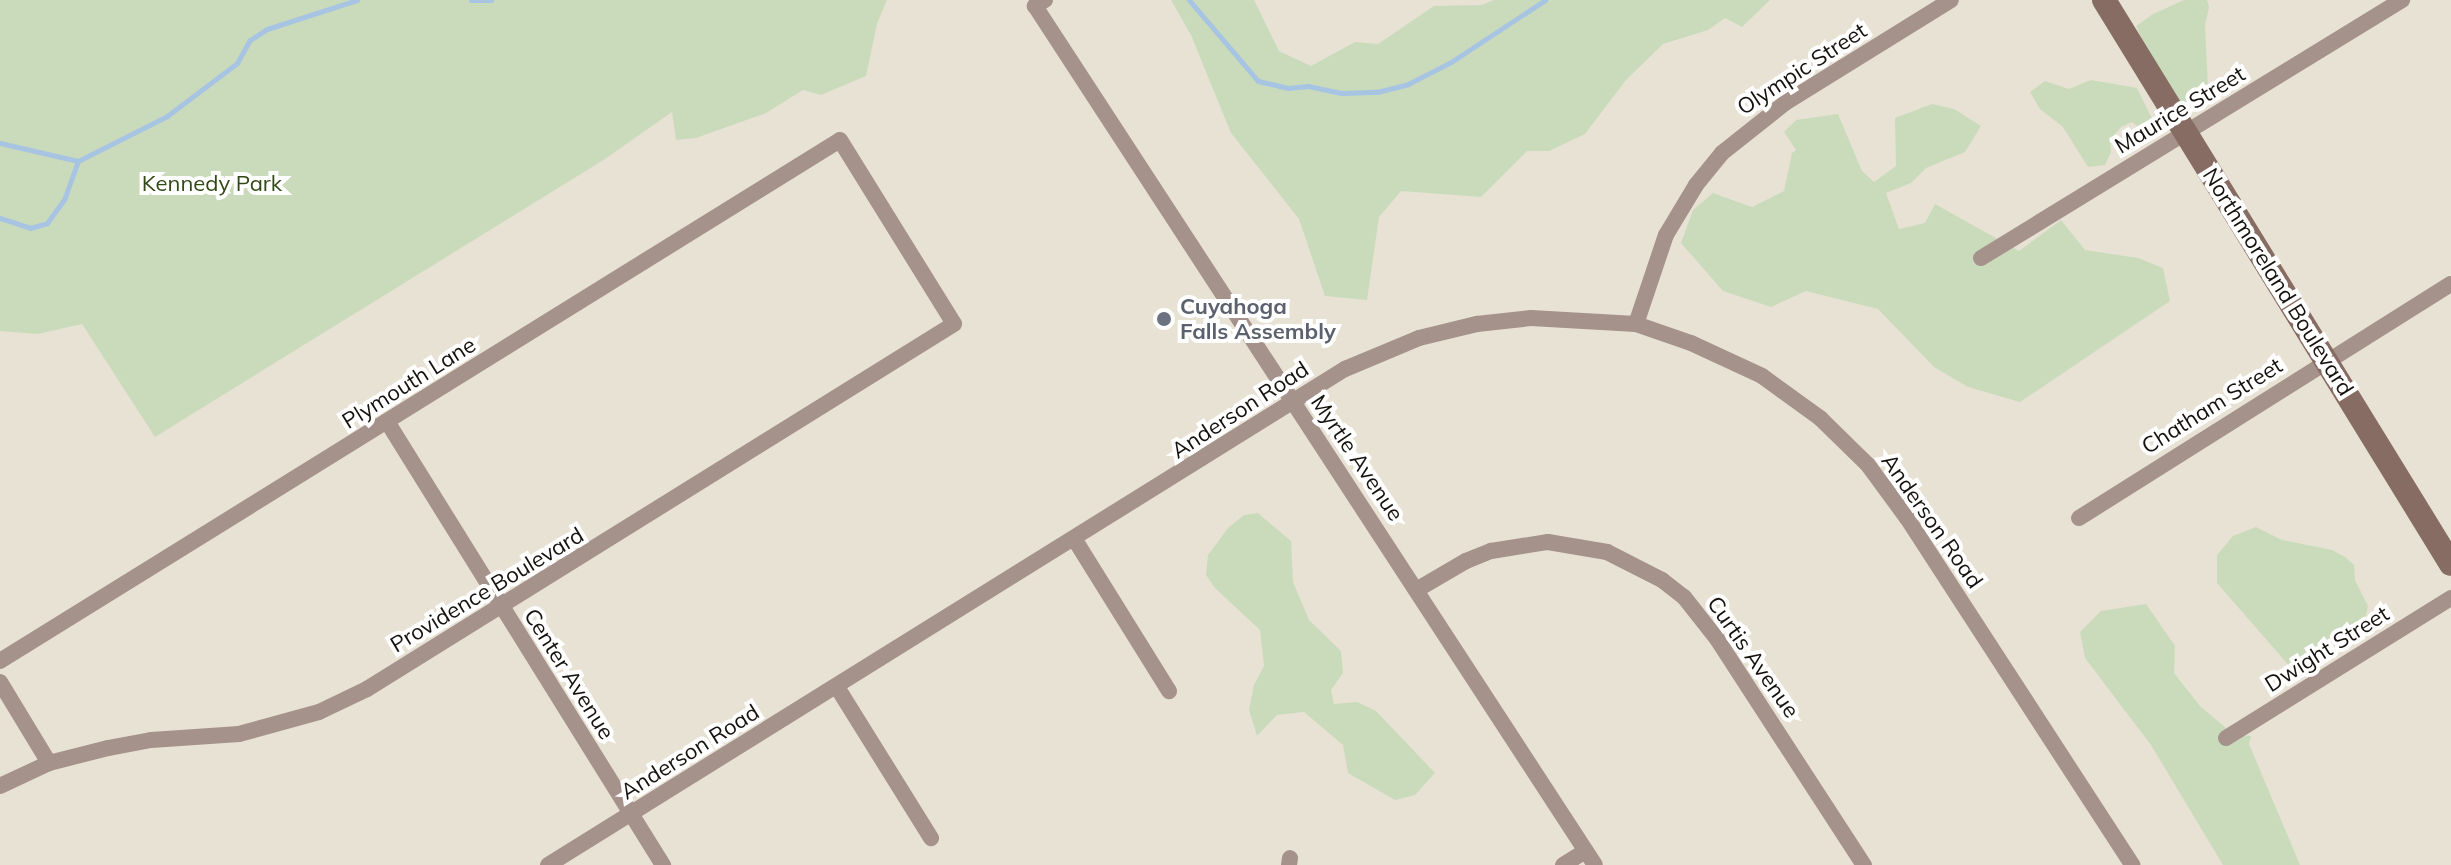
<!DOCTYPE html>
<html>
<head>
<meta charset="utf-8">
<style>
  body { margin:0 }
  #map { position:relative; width:2451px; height:865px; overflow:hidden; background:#e8e2d4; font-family:Mulish,sans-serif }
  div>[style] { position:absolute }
  .green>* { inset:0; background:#cadbbb }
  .stream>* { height:5px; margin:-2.5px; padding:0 2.5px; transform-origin:2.5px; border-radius:2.5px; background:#a8c4e3 }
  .street>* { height:16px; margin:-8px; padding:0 8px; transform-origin:8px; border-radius:8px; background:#a5928b }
  .secondary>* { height:24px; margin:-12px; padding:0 12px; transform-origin:12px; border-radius:12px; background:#866c62 }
  .dots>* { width:22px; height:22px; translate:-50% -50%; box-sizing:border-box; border:4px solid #fff; border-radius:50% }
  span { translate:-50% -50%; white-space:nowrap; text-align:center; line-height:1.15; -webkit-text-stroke:8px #fff; paint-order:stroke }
  .street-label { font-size:22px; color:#14110d }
  .park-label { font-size:22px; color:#314914 }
  .worship-label { font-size:22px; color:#5b616d; font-weight:700 }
  .left { translate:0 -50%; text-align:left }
</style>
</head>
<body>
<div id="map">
  <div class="green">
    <i style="clip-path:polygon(0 0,887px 0,877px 24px,866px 76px,821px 95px,803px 90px,766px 113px,696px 138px,676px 140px,672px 112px,605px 159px,155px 437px,82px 324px,38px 334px,0 331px)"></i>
    <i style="clip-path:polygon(1171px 0,1254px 0,1279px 51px,1311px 66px,1355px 42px,1378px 44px,1434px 6px,1482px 5px,1494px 0,1770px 0,1742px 27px,1725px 18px,1708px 30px,1663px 44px,1626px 80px,1585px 134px,1549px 151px,1527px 151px,1481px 197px,1401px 191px,1379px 217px,1367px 300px,1325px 296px,1299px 219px,1231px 133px,1191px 35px)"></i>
    <i style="clip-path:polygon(2184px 0,2207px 0,2209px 7px,2205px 26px,2208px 87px,2199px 102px,2179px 105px,2148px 53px,2136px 26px,2153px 14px)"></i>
    <i style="clip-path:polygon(2091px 80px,2137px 88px,2158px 131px,2153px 138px,2132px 122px,2121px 127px,2110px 140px,2111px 152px,2105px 165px,2088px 167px,2063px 127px,2040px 109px,2030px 92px,2045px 81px,2069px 89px)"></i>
    <i style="clip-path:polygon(1932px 104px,1954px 109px,1981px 126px,1965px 152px,1926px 168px,1911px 183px,1886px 193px,1899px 229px,1925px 223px,1935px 204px,2019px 251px,2061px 220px,2085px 250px,2138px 258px,2163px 268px,2170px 301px,2020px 402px,1968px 387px,1934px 367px,1878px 309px,1806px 291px,1771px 307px,1723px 291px,1681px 243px,1693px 210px,1713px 193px,1752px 207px,1784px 191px,1792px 153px,1796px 150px,1784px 132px,1796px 120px,1838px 114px,1862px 171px,1874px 182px,1896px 166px,1895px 118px)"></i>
    <i style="clip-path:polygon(1258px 513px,1291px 541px,1293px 582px,1309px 620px,1341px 651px,1343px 673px,1331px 690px,1334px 704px,1357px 702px,1376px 711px,1435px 773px,1415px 795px,1395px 800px,1348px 773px,1343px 745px,1304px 712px,1277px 715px,1257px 736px,1249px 710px,1254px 685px,1264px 666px,1260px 630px,1215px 588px,1206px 575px,1208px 555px,1228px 528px,1244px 515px)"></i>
    <i style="clip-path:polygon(2256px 527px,2282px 540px,2332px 550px,2345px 557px,2354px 565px,2355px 580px,2368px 606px,2364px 623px,2353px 637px,2298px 676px,2217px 583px,2217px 555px,2233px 536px)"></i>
    <i style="clip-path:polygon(2146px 604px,2175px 646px,2174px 673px,2200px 706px,2233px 734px,2251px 736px,2249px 744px,2300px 865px,2223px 865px,2151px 745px,2085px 658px,2080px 632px,2101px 611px)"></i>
  </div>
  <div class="stream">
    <i style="left:471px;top:0;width:20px"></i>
    <i style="left:1189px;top:0;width:106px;rotate:49.6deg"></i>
    <i style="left:1258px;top:81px;width:31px;rotate:13deg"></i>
    <i style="left:1288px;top:88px;width:20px;rotate:-6deg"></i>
    <i style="left:1308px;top:86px;width:35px;rotate:12deg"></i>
    <i style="left:1342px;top:93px;width:35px;rotate:-2deg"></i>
    <i style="left:1377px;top:92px;width:32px;rotate:-14deg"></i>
    <i style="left:1408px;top:84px;width:48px;rotate:-27.1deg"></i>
    <i style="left:1451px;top:62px;width:113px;rotate:-33.4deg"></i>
    <i style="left:0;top:143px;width:80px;rotate:13deg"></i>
    <i style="left:78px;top:161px;width:100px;rotate:-26.8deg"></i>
    <i style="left:167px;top:116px;width:88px;rotate:-37.1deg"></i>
    <i style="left:237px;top:63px;width:26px;rotate:-61deg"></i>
    <i style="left:250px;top:40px;width:20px;rotate:-33deg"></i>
    <i style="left:267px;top:29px;width:95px;rotate:-17.9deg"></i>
    <i style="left:0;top:218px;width:32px;rotate:18deg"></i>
    <i style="left:30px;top:228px;width:18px;rotate:-16deg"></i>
    <i style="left:47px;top:223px;width:29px;rotate:-54deg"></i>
    <i style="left:64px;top:200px;width:41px;rotate:-70.3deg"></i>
  </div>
  <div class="street">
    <i style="left:1045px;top:0;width:12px;rotate:149deg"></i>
    <i style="left:1035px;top:6px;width:1025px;rotate:56.9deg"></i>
    <i style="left:1981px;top:258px;width:494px;rotate:-31.5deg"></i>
    <i style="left:1636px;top:324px;width:94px;rotate:-71.4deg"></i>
    <i style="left:1666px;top:235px;width:58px;rotate:-59deg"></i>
    <i style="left:1696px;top:185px;width:41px;rotate:-50.9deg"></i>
    <i style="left:1722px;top:153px;width:80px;rotate:-38.4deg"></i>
    <i style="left:1785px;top:103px;width:195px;rotate:-31.8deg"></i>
    <i style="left:388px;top:423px;width:521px;rotate:58.11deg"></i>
    <i style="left:2079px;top:518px;width:439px;rotate:-32.2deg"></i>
    <i style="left:1075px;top:540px;width:178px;rotate:58.1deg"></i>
    <i style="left:1418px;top:589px;width:56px;rotate:-30.3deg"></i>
    <i style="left:1466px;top:561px;width:27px;rotate:-22deg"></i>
    <i style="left:1491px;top:551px;width:58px;rotate:-9deg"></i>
    <i style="left:1548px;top:542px;width:60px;rotate:9.6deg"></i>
    <i style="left:1607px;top:552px;width:62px;rotate:27deg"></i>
    <i style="left:1662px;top:580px;width:28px;rotate:38deg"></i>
    <i style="left:1684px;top:597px;width:53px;rotate:51.8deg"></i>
    <i style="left:1717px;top:639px;width:270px;rotate:57deg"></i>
    <i style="left:0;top:661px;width:988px;rotate:-31.81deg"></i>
    <i style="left:840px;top:140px;width:216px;rotate:58.2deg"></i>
    <i style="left:954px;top:324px;width:691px;rotate:148.13deg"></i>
    <i style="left:367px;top:689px;width:53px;rotate:154.4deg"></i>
    <i style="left:319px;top:712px;width:83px;rotate:164.6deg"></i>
    <i style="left:239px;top:734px;width:88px;rotate:176.1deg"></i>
    <i style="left:151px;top:740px;width:44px;rotate:169.5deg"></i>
    <i style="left:108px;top:748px;width:61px;rotate:165.7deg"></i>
    <i style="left:49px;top:763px;width:54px;rotate:154.9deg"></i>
    <i style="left:0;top:682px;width:95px;rotate:58.8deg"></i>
    <i style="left:837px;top:687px;width:178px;rotate:58.1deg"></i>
    <i style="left:2226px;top:738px;width:265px;rotate:-31.9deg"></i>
    <i style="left:548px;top:865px;width:939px;rotate:-31.9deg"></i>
    <i style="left:1345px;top:369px;width:80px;rotate:-22.7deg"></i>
    <i style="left:1419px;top:338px;width:60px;rotate:-13.6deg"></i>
    <i style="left:1477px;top:324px;width:54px;rotate:-6.3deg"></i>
    <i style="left:1531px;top:318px;width:105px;rotate:3.3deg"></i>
    <i style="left:1636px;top:324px;width:58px;rotate:19.1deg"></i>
    <i style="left:1691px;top:343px;width:78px;rotate:24.9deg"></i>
    <i style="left:1762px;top:376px;width:72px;rotate:35.9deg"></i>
    <i style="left:1820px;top:418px;width:67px;rotate:44.4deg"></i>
    <i style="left:1868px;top:465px;width:66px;rotate:53.7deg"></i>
    <i style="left:1907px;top:518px;width:414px;rotate:57deg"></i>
    <i style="left:1289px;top:865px;width:7px;rotate:-82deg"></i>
    <i style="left:1563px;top:865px;width:26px;rotate:-32deg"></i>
  </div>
  <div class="secondary">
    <i style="left:2104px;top:0;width:662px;rotate:58.4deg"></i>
  </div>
  <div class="dots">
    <i style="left:1164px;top:319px;background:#6b7280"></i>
  </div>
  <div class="street-label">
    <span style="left:1802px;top:69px;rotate:-33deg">Olympic Street</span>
    <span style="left:2180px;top:110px;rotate:-31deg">Maurice Street</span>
    <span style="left:2278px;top:282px;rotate:58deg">Northmoreland Boulevard</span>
    <span style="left:409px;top:383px;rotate:-32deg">Plymouth Lane</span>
    <span style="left:2212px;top:406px;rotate:-32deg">Chatham Street</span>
    <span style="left:1240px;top:410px;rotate:-33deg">Anderson Road</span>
    <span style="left:1357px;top:458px;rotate:56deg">Myrtle Avenue</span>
    <span style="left:1932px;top:521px;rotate:55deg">Anderson Road</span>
    <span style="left:487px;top:590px;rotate:-31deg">Providence Boulevard</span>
    <span style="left:2327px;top:649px;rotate:-32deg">Dwight Street</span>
    <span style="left:1753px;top:657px;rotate:55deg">Curtis Avenue</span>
    <span style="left:569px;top:674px;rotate:58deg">Center Avenue</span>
    <span style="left:690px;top:752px;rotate:-32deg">Anderson Road</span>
  </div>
  <div class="park-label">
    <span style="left:212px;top:184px">Kennedy Park</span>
  </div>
  <div class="worship-label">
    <span class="left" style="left:1180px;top:319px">Cuyahoga<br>Falls Assembly</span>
  </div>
</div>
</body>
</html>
